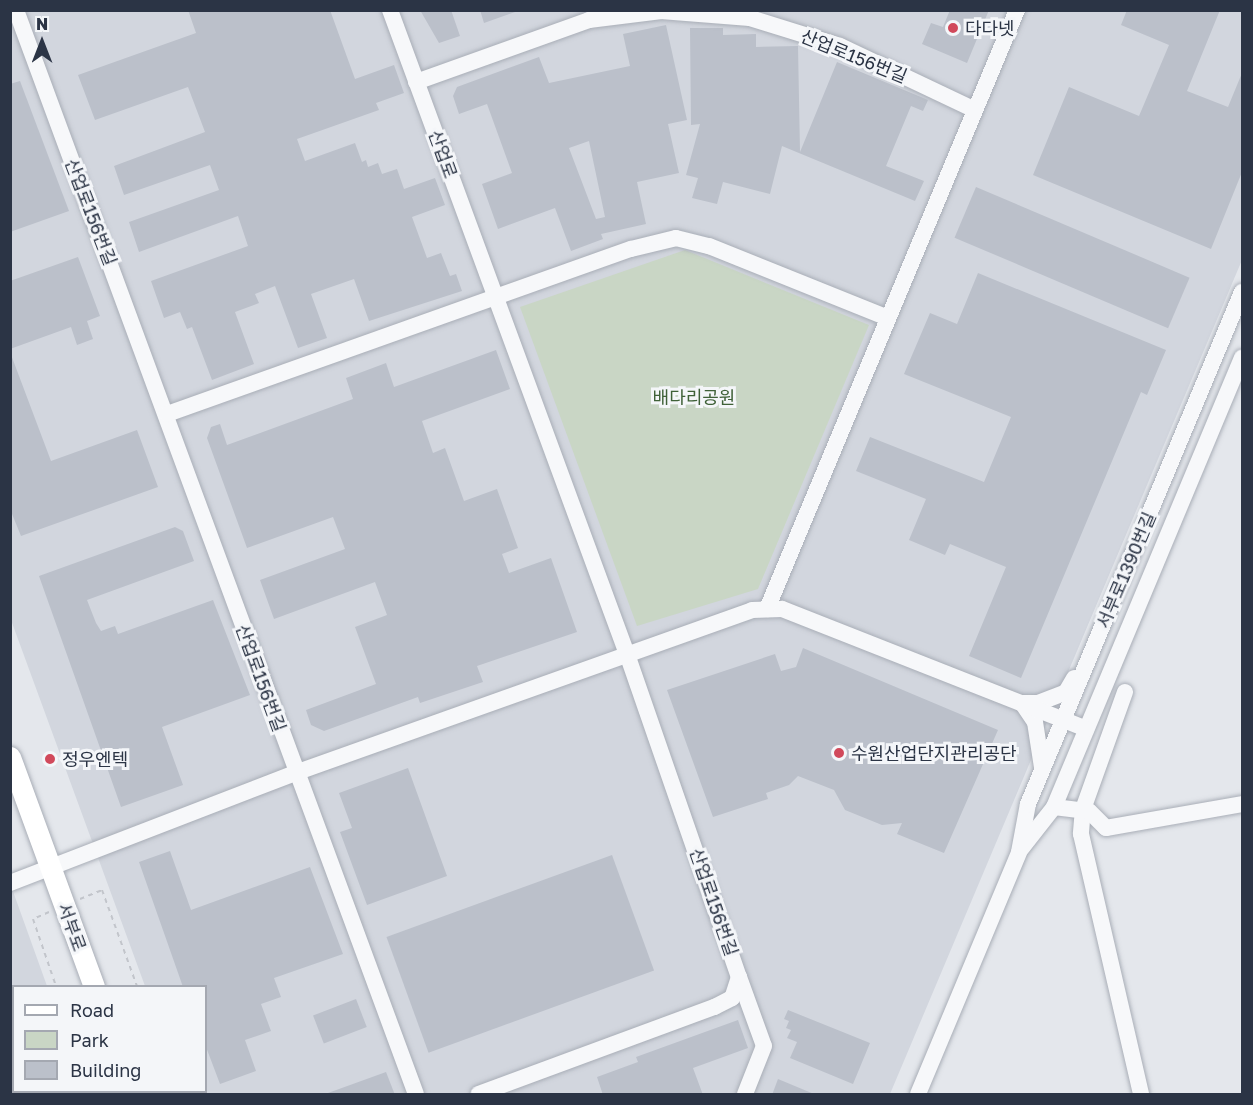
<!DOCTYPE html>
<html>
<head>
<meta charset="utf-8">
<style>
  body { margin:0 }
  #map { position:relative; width:1253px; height:1105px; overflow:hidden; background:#e4e7ec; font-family:"Golos Text","Noto Sans KR",sans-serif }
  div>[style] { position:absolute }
  .built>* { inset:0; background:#d2d6de }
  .green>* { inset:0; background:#c9d6c5 }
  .building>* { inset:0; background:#bbc0ca; transform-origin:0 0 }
  .path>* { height:2px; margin-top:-1px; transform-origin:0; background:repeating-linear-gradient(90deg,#c2c5cb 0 4.5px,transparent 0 9px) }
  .roads { filter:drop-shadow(0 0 2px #a9aeb7) drop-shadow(0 0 2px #a9aeb7) }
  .minor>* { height:16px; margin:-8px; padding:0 8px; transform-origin:8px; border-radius:8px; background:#f7f8fa }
  .major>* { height:21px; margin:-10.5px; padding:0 10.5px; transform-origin:10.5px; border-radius:10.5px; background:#fff }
  .dots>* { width:16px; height:16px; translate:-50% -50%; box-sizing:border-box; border:3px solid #f4f6f9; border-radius:50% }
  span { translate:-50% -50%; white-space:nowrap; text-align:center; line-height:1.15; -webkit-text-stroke:6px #f4f6f9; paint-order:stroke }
  .poi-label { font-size:18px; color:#2b3445 }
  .left { translate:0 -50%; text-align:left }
  .street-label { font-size:18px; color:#2b3445 }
  .park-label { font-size:18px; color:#3f6138 }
  .frame { position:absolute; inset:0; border:12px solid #2b3445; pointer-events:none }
  .legend { position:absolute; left:12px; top:985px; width:195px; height:108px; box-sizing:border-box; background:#f4f6f9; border:2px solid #a4a8b1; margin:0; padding:8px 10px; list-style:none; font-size:18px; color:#2b3445 }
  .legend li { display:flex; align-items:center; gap:12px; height:30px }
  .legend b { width:30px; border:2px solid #a4a8b1 }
  .north { position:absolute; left:12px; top:12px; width:60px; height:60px; -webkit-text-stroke:4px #f4f6f9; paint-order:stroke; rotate:0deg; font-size:16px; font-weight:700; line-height:24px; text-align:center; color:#2b3445 }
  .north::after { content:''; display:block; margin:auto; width:21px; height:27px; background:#2b3445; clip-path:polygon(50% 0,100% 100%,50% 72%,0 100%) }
</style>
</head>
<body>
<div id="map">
  <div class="built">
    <i style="clip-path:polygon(11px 11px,1242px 11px,1242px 260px,890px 1094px,185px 1094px,184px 1092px,206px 1092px,206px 986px,145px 986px,11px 620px)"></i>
    <i style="clip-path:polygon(10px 883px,47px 986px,14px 986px,10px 1075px)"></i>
  </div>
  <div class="green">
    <i style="clip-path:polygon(685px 250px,869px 325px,758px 589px,637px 626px,520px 307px)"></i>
    <i style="clip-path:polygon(13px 1074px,14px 1092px,101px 1094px,11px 1094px)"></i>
  </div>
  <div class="building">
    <i style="clip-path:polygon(188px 10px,330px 10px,355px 79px,394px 65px,404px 93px,376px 103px,379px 110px,297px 139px,305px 161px,355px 143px,362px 162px,366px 160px,368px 167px,378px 163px,382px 174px,397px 169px,404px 189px,435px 178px,445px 205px,412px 217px,427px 258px,441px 253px,450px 276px,456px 274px,462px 291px,369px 321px,354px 279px,311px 294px,327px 338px,298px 348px,275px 286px,255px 294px,259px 303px,235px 312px,254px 364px,212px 380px,192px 327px,187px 329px,180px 312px,164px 318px,151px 281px,248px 246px,238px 216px,139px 252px,129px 222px,219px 190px,210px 165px,124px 195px,114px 166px,205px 132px,188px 87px,95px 120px,78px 75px,196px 33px)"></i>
    <i style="clip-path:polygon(420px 10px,451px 10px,460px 36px,439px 43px)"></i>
    <i style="clip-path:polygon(480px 10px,514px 10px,515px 12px,484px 23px)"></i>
    <i style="clip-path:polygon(950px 10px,989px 10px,967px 63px,922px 44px,931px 23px,943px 27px)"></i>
    <i style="clip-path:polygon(1127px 10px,1220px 10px,1187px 91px,1228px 107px,1242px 73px,1242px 172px,1211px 249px,1033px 175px,1069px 87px,1139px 116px,1169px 45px,1121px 25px)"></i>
    <i style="clip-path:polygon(evenodd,666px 25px,687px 120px,668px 124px,679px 173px,637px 182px,646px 224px,601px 234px,603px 239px,571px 251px,555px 208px,498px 229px,482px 184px,512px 173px,487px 104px,459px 114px,453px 96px,457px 87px,539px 57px,549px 83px,630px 66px,623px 34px,666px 25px,589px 141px,605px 217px,596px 219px,569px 148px,589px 141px)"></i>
    <i style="clip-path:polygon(690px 28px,723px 28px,723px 35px,756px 34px,756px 47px,798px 46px,800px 152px,837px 62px,928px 100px,923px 111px,911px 106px,886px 166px,924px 181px,915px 201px,782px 146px,770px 194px,723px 182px,717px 204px,692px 198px,698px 178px,686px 175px,700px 124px,691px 125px)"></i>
    <i style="clip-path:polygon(20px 81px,69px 211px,10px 232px,10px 84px)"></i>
    <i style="left:976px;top:187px;width:232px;height:55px;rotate:23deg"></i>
    <i style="clip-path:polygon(78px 257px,100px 316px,87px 321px,93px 339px,77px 345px,71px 327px,10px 349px,10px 281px)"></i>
    <i style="clip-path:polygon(978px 273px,1166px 350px,1147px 395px,1141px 392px,1021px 678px,969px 656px,1006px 567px,950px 544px,945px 555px,909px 540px,926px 499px,856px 471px,870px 437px,984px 482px,1011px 417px,904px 374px,930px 313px,957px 324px)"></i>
    <i style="clip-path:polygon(496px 350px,510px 389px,422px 421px,433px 453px,445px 448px,464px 501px,497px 489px,518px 548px,502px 554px,509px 573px,551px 558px,577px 632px,477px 666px,483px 682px,420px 703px,418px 697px,324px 731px,311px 725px,306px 710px,376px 684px,355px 627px,387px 615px,375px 582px,274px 619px,260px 580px,345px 549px,333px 517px,247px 548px,207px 438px,211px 427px,220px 424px,227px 445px,353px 399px,346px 378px,386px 363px,394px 387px)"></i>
    <i style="clip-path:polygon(10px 352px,51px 461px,137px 430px,158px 487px,21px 536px,10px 509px)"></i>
    <i style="clip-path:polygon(175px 527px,183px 531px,194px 561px,87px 600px,96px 623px,101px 631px,115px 626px,118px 634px,213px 600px,250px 695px,162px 727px,183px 785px,121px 807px,39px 576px)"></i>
    <i style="clip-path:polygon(803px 648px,998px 730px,944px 853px,897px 834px,902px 823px,882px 825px,845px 810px,834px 790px,798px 776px,789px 785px,766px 793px,768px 799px,713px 817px,667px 690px,775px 654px,781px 671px,796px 667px)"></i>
    <i style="clip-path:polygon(408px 768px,447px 876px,367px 905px,340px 832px,352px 828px,339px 793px)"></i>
    <i style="clip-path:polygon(170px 851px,191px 910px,310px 867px,343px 954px,274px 978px,281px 997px,261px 1004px,271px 1031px,245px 1040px,256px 1071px,220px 1084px,206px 1047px,206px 987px,183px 987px,139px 862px)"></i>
    <i style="left:612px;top:855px;width:123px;height:240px;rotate:70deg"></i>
    <i style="left:356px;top:999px;width:30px;height:46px;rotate:69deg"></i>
    <i style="clip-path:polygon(788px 1010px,870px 1043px,853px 1084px,790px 1058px,797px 1042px,787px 1038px,791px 1030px,786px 1028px,789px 1021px,784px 1019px)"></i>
    <i style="clip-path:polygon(738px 1020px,748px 1048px,693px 1068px,703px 1095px,603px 1095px,597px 1077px,638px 1062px,636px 1057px)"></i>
    <i style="clip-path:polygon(386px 1072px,395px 1095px,328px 1095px,328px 1093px)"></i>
    <i style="clip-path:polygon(778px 1079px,814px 1094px,814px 1095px,772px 1095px)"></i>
  </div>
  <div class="path">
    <i style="left:80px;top:899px;width:24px;rotate:-22deg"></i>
    <i style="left:102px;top:890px;width:102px;rotate:70deg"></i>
    <i style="left:49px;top:912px;width:17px;rotate:156deg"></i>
    <i style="left:33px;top:919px;width:71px;rotate:71.1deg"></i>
    <i style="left:100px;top:1092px;width:2px;rotate:63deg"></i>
    <i style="left:168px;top:1092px;width:2px;rotate:63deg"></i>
  </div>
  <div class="roads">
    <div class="minor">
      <i style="left:16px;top:10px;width:1155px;rotate:69.75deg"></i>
      <i style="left:390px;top:10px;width:686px;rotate:69.8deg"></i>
      <i style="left:627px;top:654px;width:342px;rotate:70.9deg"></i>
      <i style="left:739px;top:977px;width:22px;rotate:108deg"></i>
      <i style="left:732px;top:998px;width:20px;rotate:153deg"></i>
      <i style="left:714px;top:1007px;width:251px;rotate:159.7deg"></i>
      <i style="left:416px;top:82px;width:184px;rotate:-19.7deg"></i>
      <i style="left:589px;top:20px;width:73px;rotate:-7.1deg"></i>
      <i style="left:661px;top:11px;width:89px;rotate:4.5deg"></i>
      <i style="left:750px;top:18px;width:94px;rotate:17.3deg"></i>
      <i style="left:840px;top:46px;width:149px;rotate:25.4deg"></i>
      <i style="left:167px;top:414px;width:492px;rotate:-19.6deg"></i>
      <i style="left:631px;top:249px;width:46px;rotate:-13.7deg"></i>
      <i style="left:676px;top:238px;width:34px;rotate:14deg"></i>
      <i style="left:709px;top:246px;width:193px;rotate:21.9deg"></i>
      <i style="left:767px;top:609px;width:649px;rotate:-67.35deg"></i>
      <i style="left:1125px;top:692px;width:124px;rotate:109.7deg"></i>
      <i style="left:1083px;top:809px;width:25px;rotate:95deg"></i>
      <i style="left:1081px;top:834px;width:267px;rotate:77deg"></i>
      <i style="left:1022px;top:703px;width:23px;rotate:56deg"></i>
      <i style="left:1035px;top:722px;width:46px;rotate:81.2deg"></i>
      <i style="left:1023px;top:703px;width:15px"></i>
      <i style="left:1038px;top:703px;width:30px;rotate:-21deg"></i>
      <i style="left:1066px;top:692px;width:16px;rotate:-60deg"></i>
      <i style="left:1054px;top:807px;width:35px;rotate:7deg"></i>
      <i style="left:1089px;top:811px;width:24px;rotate:45deg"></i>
      <i style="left:1106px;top:828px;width:138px;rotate:-10deg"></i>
      <i style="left:1021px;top:849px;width:53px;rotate:-51.8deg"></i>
      <i style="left:1054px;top:807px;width:487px;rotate:-67.3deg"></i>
      <i style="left:10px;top:883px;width:305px;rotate:-21.1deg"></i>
      <i style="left:295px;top:773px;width:485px;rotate:-19.6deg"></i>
      <i style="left:752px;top:610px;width:30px;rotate:-2deg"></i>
      <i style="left:782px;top:609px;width:327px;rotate:21.5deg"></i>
      <i style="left:739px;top:977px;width:73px;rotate:70.1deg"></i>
      <i style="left:764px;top:1046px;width:52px;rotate:111.6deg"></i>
      <i style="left:918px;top:1094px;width:262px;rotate:-67.3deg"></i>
      <i style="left:1019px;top:852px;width:49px;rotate:-79.4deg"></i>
      <i style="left:1028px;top:804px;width:555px;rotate:-67.32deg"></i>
    </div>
    <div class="major">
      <i style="left:10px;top:757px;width:244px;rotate:69.9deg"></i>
      <i style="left:132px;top:1092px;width:2px;rotate:63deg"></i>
    </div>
  </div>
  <div class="dots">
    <i style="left:953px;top:28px;background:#d1495b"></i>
    <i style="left:839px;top:753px;background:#d1495b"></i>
    <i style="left:50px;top:759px;background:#d1495b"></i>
  </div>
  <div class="poi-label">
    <span class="left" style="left:965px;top:28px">다다넷</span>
    <span class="left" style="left:851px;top:753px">수원산업단지관리공단</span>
    <span class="left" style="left:62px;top:759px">정우엔텍</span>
  </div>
  <div class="street-label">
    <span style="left:854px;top:56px;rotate:22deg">산업로156번길</span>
    <span style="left:443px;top:154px;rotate:70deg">산업로</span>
    <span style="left:91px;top:212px;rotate:69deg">산업로156번길</span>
    <span style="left:1126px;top:570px;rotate:-67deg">서부로1390번길</span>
    <span style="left:261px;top:678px;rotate:70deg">산업로156번길</span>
    <span style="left:714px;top:902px;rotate:71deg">산업로156번길</span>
    <span style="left:72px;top:927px;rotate:70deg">서부로</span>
  </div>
  <div class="park-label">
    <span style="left:694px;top:397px">배다리공원</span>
  </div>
  <div class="frame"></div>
  <ul class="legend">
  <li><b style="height:8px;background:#fff"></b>Road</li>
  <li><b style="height:16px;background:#c9d6c5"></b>Park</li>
  <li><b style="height:16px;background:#bbc0ca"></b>Building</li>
  </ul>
  <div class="north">N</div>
</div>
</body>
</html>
